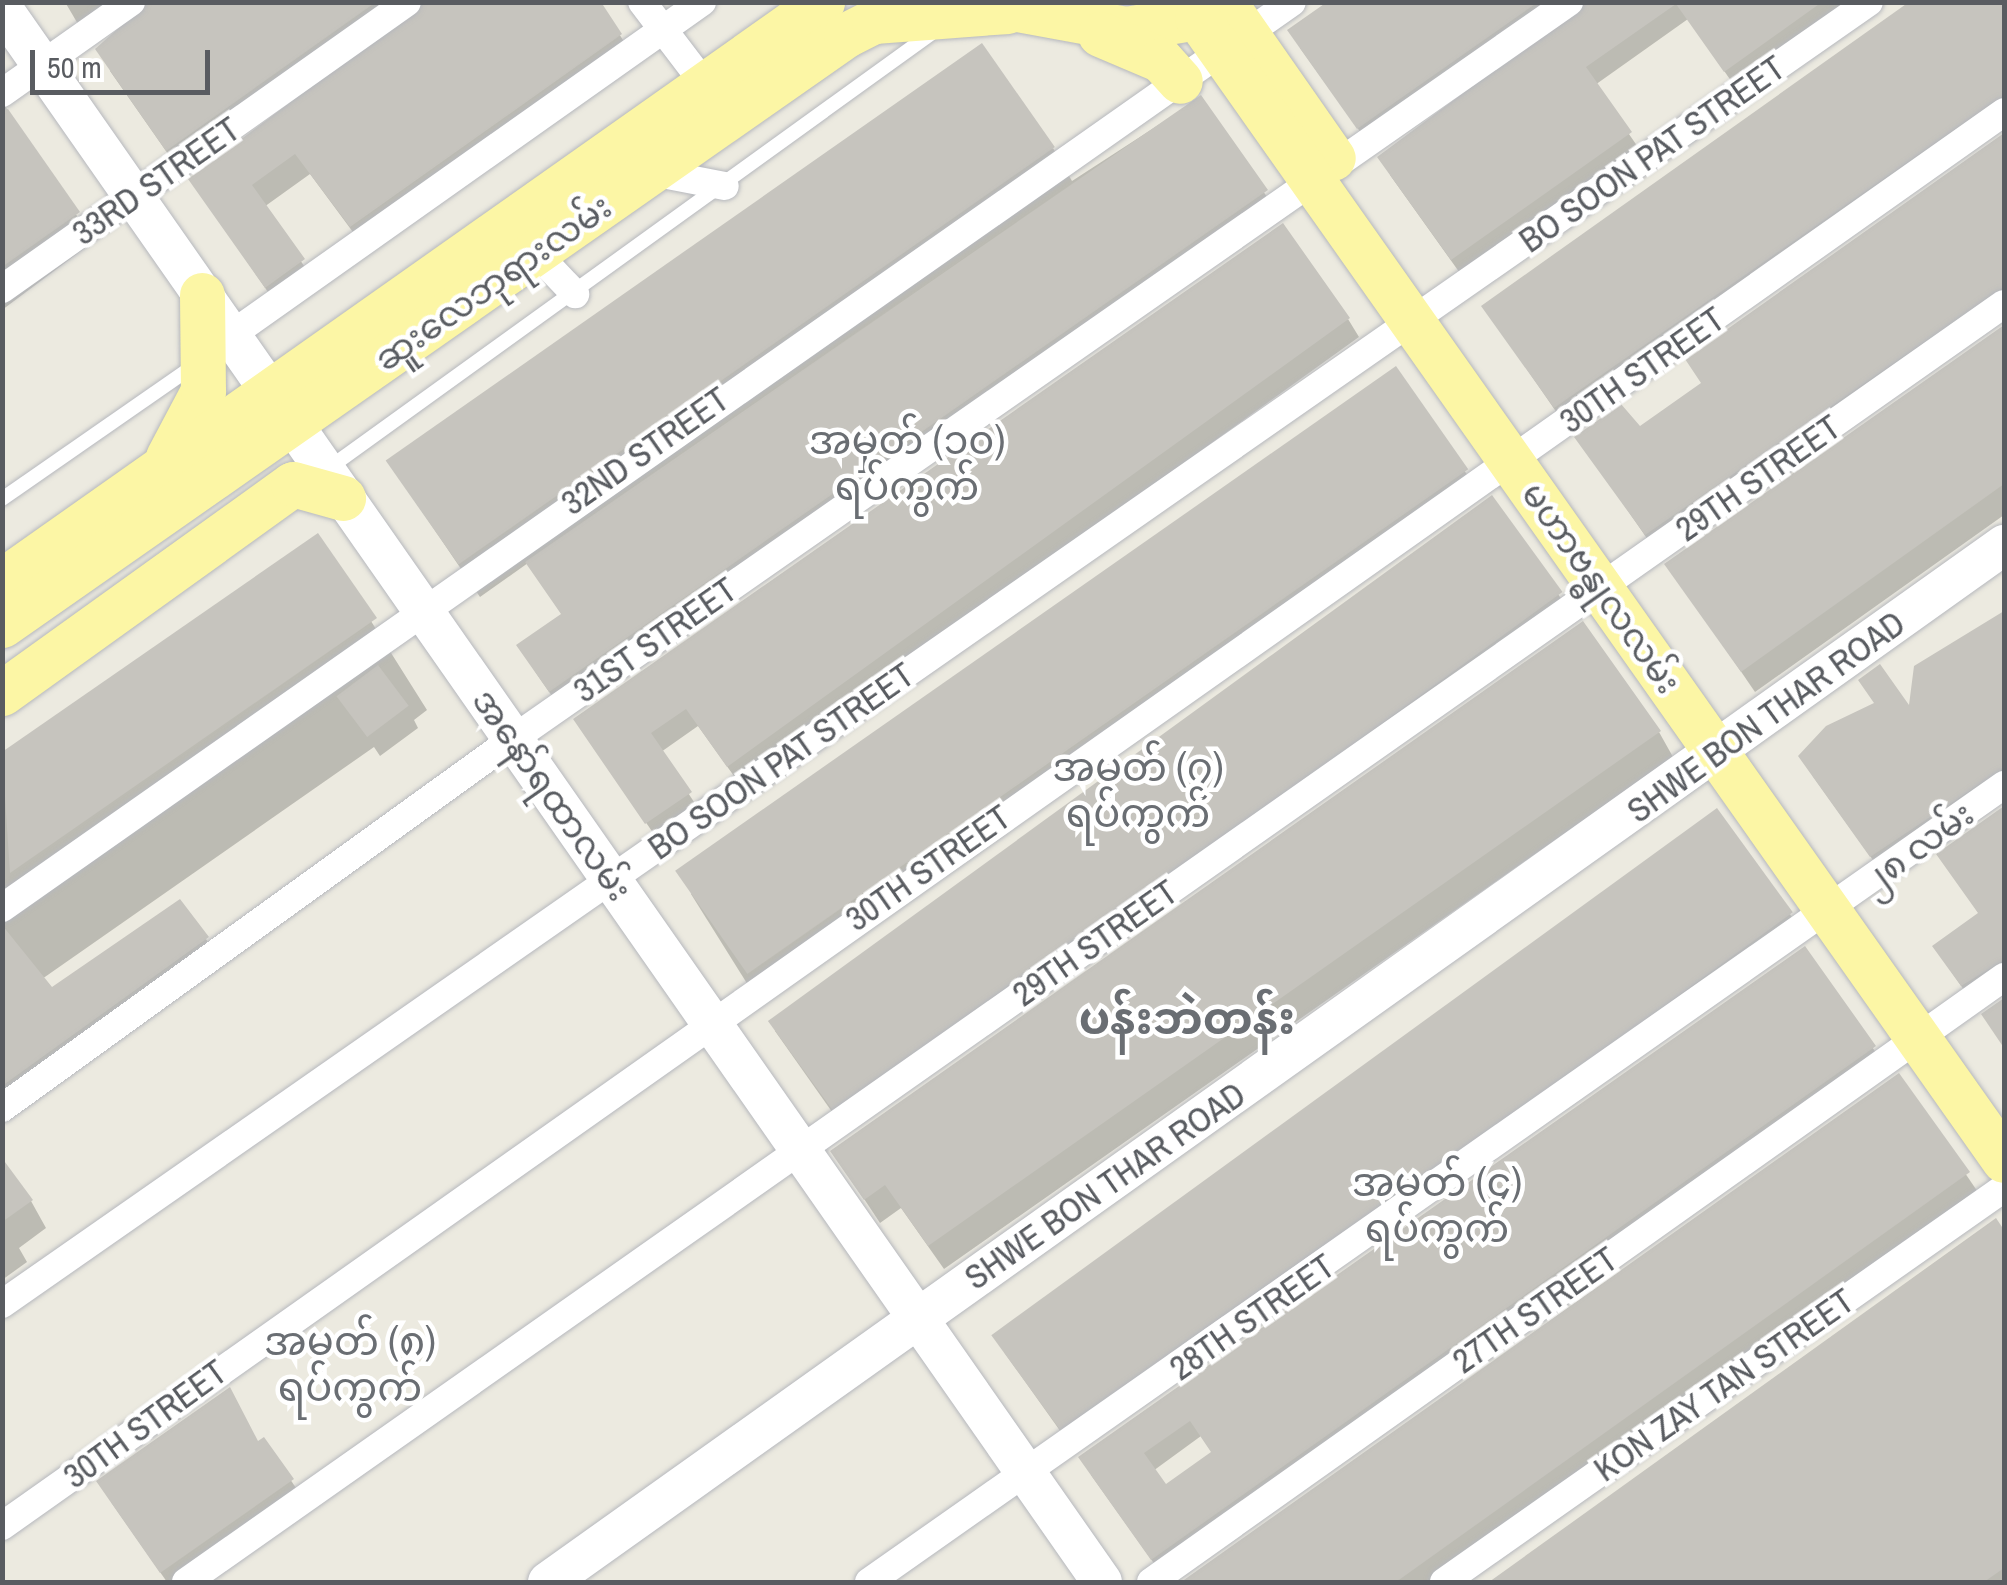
<!DOCTYPE html>
<html>
<head>
<meta charset="utf-8">
<style>
  body { margin:0 }
  #map { position:relative; width:2007px; height:1585px; overflow:hidden; background:#eceae0; font-family:"Archivo Narrow","Noto Sans Myanmar",sans-serif }
  div>[style] { position:absolute }
  .shadow>* { inset:0; background:#0003 }
  .building>* { inset:0; background:#c6c4be; transform-origin:0 0 }
  .roads { filter:drop-shadow(0 0 2px #b6b8bd) drop-shadow(0 0 2px #b6b8bd) }
  .lane>* { height:14px; margin:-7px; padding:0 7px; transform-origin:7px; border-radius:7px; background:#fff }
  .street>* { height:28px; margin:-14px; padding:0 14px; transform-origin:14px; border-radius:14px; background:#fff }
  .secondary>* { height:40px; margin:-20px; padding:0 20px; transform-origin:20px; border-radius:20px; background:#fff }
  .primary>* { height:45px; margin:-22.5px; padding:0 22.5px; transform-origin:22.5px; border-radius:22.5px; background:#fcf6a5 }
  span { translate:-50% -50%; white-space:nowrap; text-align:center; line-height:1.15; -webkit-text-stroke:9px #fff; paint-order:stroke }
  .street-label { font-size:35px; color:#595c61 }
  .quarter-label { font-size:40px; color:#6a6e73 }
  .district-label { font-size:45px; color:#6a6e73; font-weight:700 }
  .frame { position:absolute; inset:0; border:5px solid #595c61; pointer-events:none }
  .scale { position:absolute; left:30px; top:50px; width:180px; height:45px; box-sizing:border-box; border:5px solid #595c61; border-top:0; padding-left:12px; font-size:30px; line-height:35px; white-space:nowrap; color:#595c61; -webkit-text-stroke:8px #fff; paint-order:stroke }
</style>
</head>
<body>
<div id="map">
  <div class="shadow">
    <i style="clip-path:polygon(65px 2px,599px 2px,633px 56px,364px 247px,310px 174px,264px 207px,315px 282px,279px 308px,191px 180px,421px 11px,180px 171px,110px 71px,145px 10px,88px 41px)"></i>
    <i style="clip-path:polygon(1331px 2px,1856px 2px,1736px 88px,1688px 19px,1595px 85px,1640px 150px,1462px 276px,1390px 175px,1581px 18px,1369px 144px,1300px 48px)"></i>
    <i style="clip-path:polygon(1917px 2px,2004px 2px,2004px 121px,1568px 429px,1484px 307px)"></i>
    <i style="clip-path:polygon(2px 91px,8px 114px,94px 241px,2px 310px)"></i>
    <i style="clip-path:polygon(1200px 98px,1280px 216px,565px 715px,534px 670px,563px 616px,528px 563px,480px 597px,392px 467px,1053px 148px,1072px 181px)"></i>
    <i style="clip-path:polygon(2004px 136px,2004px 313px,1659px 556px,1578px 438px,1640px 429px,1703px 384px,1688px 359px)"></i>
    <i style="clip-path:polygon(1348px 319px,1359px 337px,739px 783px,698px 726px,661px 752px,700px 811px,658px 840px,587px 737px)"></i>
    <i style="clip-path:polygon(2004px 328px,2004px 515px,1755px 692px,1668px 565px)"></i>
    <i style="clip-path:polygon(1395px 369px,1479px 492px,758px 1001px,691px 894px)"></i>
    <i style="clip-path:polygon(1492px 498px,1571px 613px,842px 1126px,775px 1031px)"></i>
    <i style="clip-path:polygon(318px 537px,427px 710px,414px 720px,418px 728px,380px 756px,374px 747px,42px 979px,51px 990px,206px 939px,215px 953px,2px 1110px,2px 755px)"></i>
    <i style="clip-path:polygon(2004px 614px,2004px 788px,1883px 874px,1812px 775px,1910px 712px,1933px 666px)"></i>
    <i style="clip-path:polygon(1659px 732px,1673px 757px,944px 1269px,901px 1208px,880px 1223px,833px 1152px)"></i>
    <i style="clip-path:polygon(2004px 809px,2004px 982px,1973px 1003px,1946px 964px,1980px 915px,1939px 855px)"></i>
    <i style="clip-path:polygon(1790px 914px,1803px 936px,1073px 1449px,1004px 1352px)"></i>
    <i style="clip-path:polygon(evenodd,1804px 950px,1884px 1064px,1163px 1576px,1091px 1475px,1804px 950px,1201px 1436px,1213px 1454px,1166px 1488px,1153px 1471px,1201px 1436px)"></i>
    <i style="clip-path:polygon(1899px 1076px,1984px 1201px,1450px 1582px,1185px 1582px)"></i>
    <i style="clip-path:polygon(2px 1183px,31px 1201px,46px 1228px,19px 1248px,27px 1262px,2px 1280px)"></i>
    <i style="clip-path:polygon(1995px 1222px,2004px 1235px,2004px 1582px,1493px 1582px)"></i>
    <i style="clip-path:polygon(264px 1440px,304px 1500px,187px 1582px,167px 1582px,111px 1502px)"></i>
  </div>
  <div class="building">
    <i style="clip-path:polygon(148px 2px,376px 2px,166px 151px,95px 49px)"></i>
    <i style="clip-path:polygon(424px 2px,601px 2px,622px 34px,350px 227px,295px 154px,252px 185px,305px 259px,265px 288px,188px 179px)"></i>
    <i style="clip-path:polygon(1327px 2px,1538px 2px,1357px 129px,1287px 30px)"></i>
    <i style="clip-path:polygon(1586px 2px,1822px 2px,1724px 72px,1676px 4px,1586px 67px,1632px 132px,1451px 260px,1377px 157px)"></i>
    <i style="clip-path:polygon(1909px 2px,2004px 2px,2004px 95px,1554px 408px,1481px 306px)"></i>
    <i style="left:982px;top:43px;width:127px;height:728px;rotate:55deg"></i>
    <i style="clip-path:polygon(1201px 95px,1268px 190px,549px 692px,516px 645px,561px 614px,525px 562px)"></i>
    <i style="clip-path:polygon(8px 109px,80px 212px,2px 267px,2px 110px)"></i>
    <i style="clip-path:polygon(2004px 133px,2004px 287px,1645px 535px,1574px 437px,1621px 404px,1640px 426px,1701px 383px,1685px 359px)"></i>
    <i style="clip-path:polygon(1283px 223px,1350px 318px,727px 767px,686px 709px,651px 733px,692px 792px,645px 824px,573px 719px)"></i>
    <i style="clip-path:polygon(2004px 325px,2004px 484px,1741px 672px,1664px 564px)"></i>
    <i style="left:1396px;top:366px;width:126px;height:880px;rotate:55deg"></i>
    <i style="left:1492px;top:495px;width:120px;height:895px;rotate:54deg"></i>
    <i style="clip-path:polygon(318px 533px,377px 618px,10px 873px,2px 752px)"></i>
    <i style="clip-path:polygon(2004px 611px,2004px 768px,1870px 857px,1798px 756px,1826px 726px,1874px 703px,1858px 680px,1880px 664px,1909px 705px,1914px 666px)"></i>
    <i style="clip-path:polygon(1583px 621px,1661px 731px,928px 1246px,885px 1185px,864px 1200px,830px 1151px)"></i>
    <i style="left:378px;top:665px;width:51px;height:52px;rotate:53deg"></i>
    <i style="clip-path:polygon(2004px 806px,2004px 960px,1961px 986px,1932px 946px,1978px 913px,1936px 854px)"></i>
    <i style="left:1717px;top:808px;width:129px;height:897px;rotate:54deg"></i>
    <i style="clip-path:polygon(180px 899px,209px 937px,2px 1086px,2px 925px,52px 987px)"></i>
    <i style="clip-path:polygon(evenodd,1805px 946px,1876px 1046px,1151px 1560px,1078px 1457px,1805px 946px,1190px 1421px,1211px 1452px,1166px 1484px,1144px 1453px,1190px 1421px)"></i>
    <i style="clip-path:polygon(2004px 998px,2004px 1048px,1981px 1014px)"></i>
    <i style="clip-path:polygon(1899px 1073px,1970px 1172px,1396px 1582px,1181px 1582px)"></i>
    <i style="clip-path:polygon(2px 1158px,33px 1200px,2px 1222px)"></i>
    <i style="clip-path:polygon(1996px 1218px,2004px 1230px,2004px 1568px,1984px 1582px,1489px 1582px)"></i>
    <i style="clip-path:polygon(230px 1387px,258px 1441px,264px 1437px,294px 1479px,160px 1573px,96px 1481px)"></i>
  </div>
  <div class="roads">
    <div class="lane">
      <i style="left:329px;top:468px;width:749px;rotate:-35.81deg"></i>
      <i style="left:2px;top:499px;width:231px;rotate:-34.8deg"></i>
    </div>
    <div class="street">
      <i style="left:642px;top:2px;width:106px;rotate:52.7deg"></i>
      <i style="left:2px;top:93px;width:158px;rotate:-35.2deg"></i>
      <i style="left:652px;top:172px;width:74px;rotate:10.9deg"></i>
      <i style="left:536px;top:253px;width:57px;rotate:46.4deg"></i>
      <i style="left:2px;top:289px;width:496px;rotate:-35.3deg"></i>
      <i style="left:231px;top:335px;width:577px;rotate:-35.26deg"></i>
      <i style="left:2px;top:908px;width:1576px;rotate:-35.08deg"></i>
      <i style="left:2px;top:1108px;width:630px;rotate:-35.83deg"></i>
      <i style="left:513px;top:739px;width:1288px;rotate:-34.91deg"></i>
      <i style="left:2px;top:1304px;width:2276px;rotate:-34.89deg"></i>
      <i style="left:2px;top:1526px;width:2451px;rotate:-35.23deg"></i>
      <i style="left:186px;top:1582px;width:2222px;rotate:-35.11deg"></i>
      <i style="left:869px;top:1582px;width:1387px;rotate:-35.08deg"></i>
      <i style="left:1151px;top:1582px;width:1046px;rotate:-35.35deg"></i>
      <i style="left:1444px;top:1582px;width:685px;rotate:-35.13deg"></i>
    </div>
    <div class="secondary">
      <i style="left:2px;top:8px;width:1920px;rotate:55.05deg"></i>
      <i style="left:548px;top:1582px;width:1788px;rotate:-35.46deg"></i>
    </div>
    <div class="primary">
      <i style="left:979px;top:2px;width:149px;rotate:10.4deg"></i>
      <i style="left:1126px;top:29px;width:72px;rotate:-9.6deg"></i>
      <i style="left:1197px;top:17px;width:27px;rotate:-34deg"></i>
      <i style="left:1224px;top:2px;width:190px;rotate:55.1deg"></i>
      <i style="left:1197px;top:17px;width:1399px;rotate:54.78deg"></i>
      <i style="left:1100px;top:34px;width:66px;rotate:23.1deg"></i>
      <i style="left:1161px;top:60px;width:28px;rotate:48deg"></i>
      <i style="left:168px;top:457px;width:75px;rotate:-62.1deg"></i>
      <i style="left:203px;top:391px;width:96px;rotate:-90.6deg"></i>
      <i style="left:2px;top:581px;width:1004px;rotate:-35.23deg"></i>
      <i style="left:2px;top:625px;width:1030px;rotate:-34.96deg"></i>
      <i style="left:846px;top:35px;width:31px;rotate:-27deg"></i>
      <i style="left:874px;top:21px;width:134px;rotate:-4.3deg"></i>
      <i style="left:2px;top:693px;width:358px;rotate:-35.7deg"></i>
      <i style="left:293px;top:484px;width:52px;rotate:15.6deg"></i>
    </div>
  </div>
  <div class="street-label">
    <span style="left:1652px;top:154px;rotate:-35deg">BO SOON PAT STREET</span>
    <span style="left:156px;top:181px;rotate:-35deg">33RD STREET</span>
    <span style="left:493px;top:283px;rotate:-35deg">ဆူးလေဘုရားလမ်း</span>
    <span style="left:1642px;top:370px;rotate:-35deg">30TH STREET</span>
    <span style="left:645px;top:451px;rotate:-35deg">32ND STREET</span>
    <span style="left:1758px;top:478px;rotate:-35deg">29TH STREET</span>
    <span style="left:1601px;top:588px;rotate:55deg">မဟာဗန္ဓုလလမ်း</span>
    <span style="left:655px;top:640px;rotate:-35deg">31ST STREET</span>
    <span style="left:1766px;top:717px;rotate:-36deg">SHWE BON THAR ROAD</span>
    <span style="left:781px;top:761px;rotate:-35deg">BO SOON PAT STREET</span>
    <span style="left:552px;top:795px;rotate:55deg">အနော်ရထာလမ်း</span>
    <span style="left:1917px;top:848px;rotate:-36deg">၂၈ လမ်း</span>
    <span style="left:928px;top:868px;rotate:-35deg">30TH STREET</span>
    <span style="left:1095px;top:943px;rotate:-35deg">29TH STREET</span>
    <span style="left:1105px;top:1186px;rotate:-35deg">SHWE BON THAR ROAD</span>
    <span style="left:1535px;top:1310px;rotate:-35deg">27TH STREET</span>
    <span style="left:1252px;top:1317px;rotate:-35deg">28TH STREET</span>
    <span style="left:1724px;top:1385px;rotate:-35deg">KON ZAY TAN STREET</span>
    <span style="left:145px;top:1424px;rotate:-36deg">30TH STREET</span>
  </div>
  <div class="quarter-label">
    <span style="left:907px;top:463px">အမှတ် (၁၀)<br>ရပ်ကွက်</span>
    <span style="left:1138px;top:790px">အမှတ် (၇)<br>ရပ်ကွက်</span>
    <span style="left:1437px;top:1205px">အမှတ် (၄)<br>ရပ်ကွက်</span>
    <span style="left:350px;top:1364px">အမှတ် (၈)<br>ရပ်ကွက်</span>
  </div>
  <div class="district-label">
    <span style="left:1187px;top:1018px">ပန်းဘဲတန်း</span>
  </div>
  <div class="frame"></div>
  <div class="scale">50 m</div>
</div>
</body>
</html>
